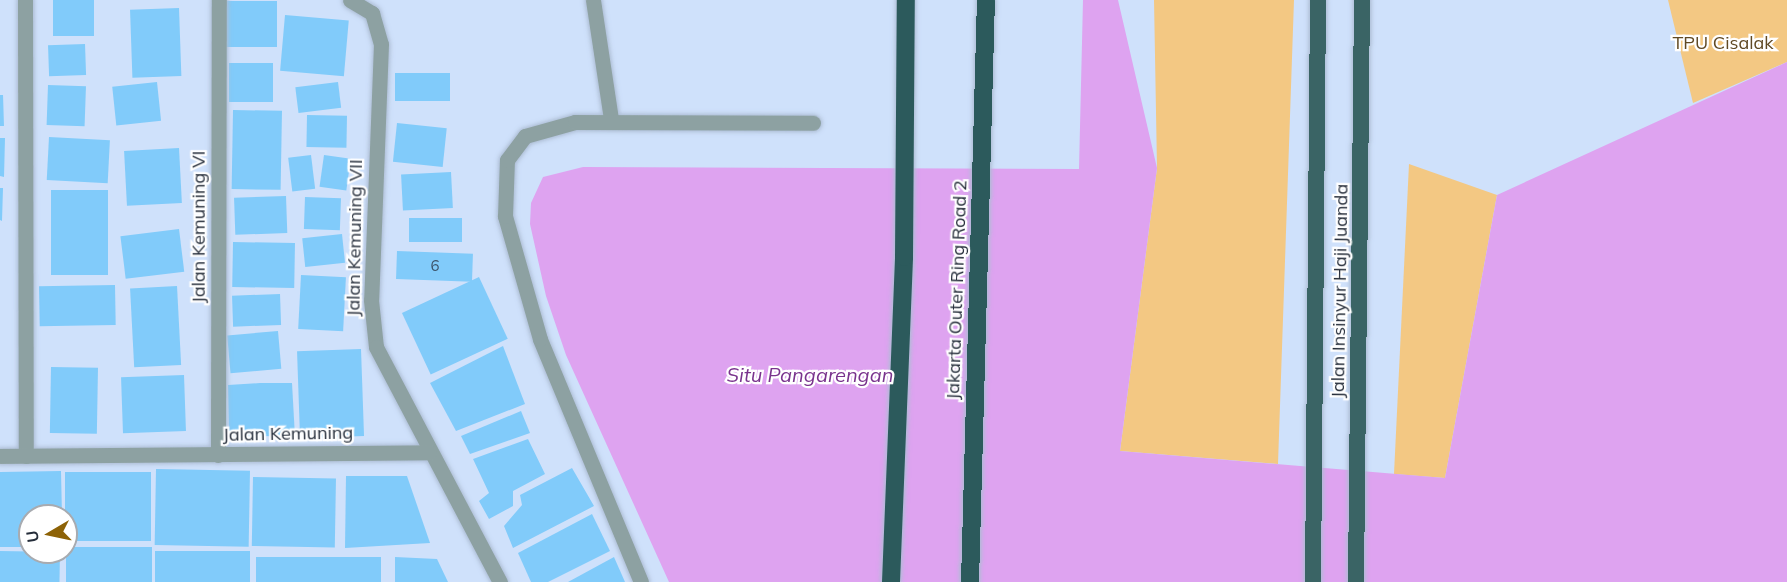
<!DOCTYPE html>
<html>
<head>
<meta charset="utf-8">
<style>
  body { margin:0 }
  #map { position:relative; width:1787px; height:582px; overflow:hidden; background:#cfe1fb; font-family:Mulish,sans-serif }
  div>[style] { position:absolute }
  .green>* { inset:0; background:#f3c883 }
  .water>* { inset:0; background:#dea3f0 }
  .building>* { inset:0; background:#81cbfa; transform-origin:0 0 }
  .roads { filter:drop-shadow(0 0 2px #adbdd4) drop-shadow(0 0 2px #adbdd4) }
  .minor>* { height:15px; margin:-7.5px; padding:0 7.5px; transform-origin:7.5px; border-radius:7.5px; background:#8da1a2 }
  .trunk>* { height:16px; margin:-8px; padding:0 8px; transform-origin:8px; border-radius:8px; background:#3a6465 }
  .motorway>* { height:18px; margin:-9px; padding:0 9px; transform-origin:9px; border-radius:9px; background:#2c5a5c }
  span { translate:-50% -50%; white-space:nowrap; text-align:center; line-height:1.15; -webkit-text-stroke:4.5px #fff; paint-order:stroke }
  .number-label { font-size:15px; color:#3c546a }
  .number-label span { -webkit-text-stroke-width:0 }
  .park-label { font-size:18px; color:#604924 }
  .street-label { font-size:18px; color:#252d3a }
  .water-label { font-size:20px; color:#79338d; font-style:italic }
  .north { position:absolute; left:18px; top:504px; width:60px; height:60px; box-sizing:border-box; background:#fff; border:2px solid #a8abb0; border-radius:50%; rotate:261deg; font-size:16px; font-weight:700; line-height:24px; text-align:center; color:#252d3a }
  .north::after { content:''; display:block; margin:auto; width:21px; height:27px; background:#8d6206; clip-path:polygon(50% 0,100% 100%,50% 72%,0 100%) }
</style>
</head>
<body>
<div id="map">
  <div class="green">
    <i style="clip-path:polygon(1154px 0,1294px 0,1278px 464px,1120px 451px,1157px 168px)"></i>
    <i style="clip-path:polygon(1668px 0,1787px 0,1787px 62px,1693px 103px)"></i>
    <i style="clip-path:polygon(1409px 164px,1497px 195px,1445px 478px,1394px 474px)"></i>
  </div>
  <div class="water">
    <i style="clip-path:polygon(1083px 0,1118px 0,1157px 168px,1120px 451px,1445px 478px,1497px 195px,1787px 62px,1787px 582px,669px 582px,566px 355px,546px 296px,530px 224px,531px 203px,543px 177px,583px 167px,1079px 169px)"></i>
  </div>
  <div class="building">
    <i style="left:53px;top:0;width:41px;height:36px"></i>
    <i style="left:223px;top:1px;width:54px;height:46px"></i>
    <i style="left:179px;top:8px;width:68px;height:49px;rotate:88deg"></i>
    <i style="left:285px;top:15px;width:64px;height:56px;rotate:5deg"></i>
    <i style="left:85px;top:44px;width:31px;height:37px;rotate:88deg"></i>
    <i style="left:229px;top:63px;width:44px;height:39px"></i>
    <i style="left:450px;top:73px;width:28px;height:55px;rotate:90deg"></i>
    <i style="left:157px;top:82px;width:39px;height:45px;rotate:84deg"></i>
    <i style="left:338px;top:82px;width:26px;height:43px;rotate:83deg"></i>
    <i style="left:48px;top:85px;width:38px;height:40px;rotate:2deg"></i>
    <i style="clip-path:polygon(0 95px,3px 95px,4px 126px,0 126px)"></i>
    <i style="left:233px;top:110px;width:49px;height:79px;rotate:1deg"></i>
    <i style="left:307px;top:115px;width:40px;height:32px;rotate:1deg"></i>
    <i style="left:397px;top:123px;width:50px;height:39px;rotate:6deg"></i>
    <i style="left:49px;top:137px;width:61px;height:43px;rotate:3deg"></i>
    <i style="clip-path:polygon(0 138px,5px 138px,4px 177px,0 176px)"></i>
    <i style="left:179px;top:148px;width:55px;height:55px;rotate:87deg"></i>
    <i style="left:311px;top:155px;width:34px;height:23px;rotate:83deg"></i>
    <i style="left:324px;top:155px;width:27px;height:32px;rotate:8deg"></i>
    <i style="left:451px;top:172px;width:36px;height:50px;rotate:87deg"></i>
    <i style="clip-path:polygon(0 188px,3px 188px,2px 221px,0 220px)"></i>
    <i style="left:51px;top:190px;width:57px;height:85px"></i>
    <i style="left:286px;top:196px;width:37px;height:52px;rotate:88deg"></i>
    <i style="left:305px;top:197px;width:36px;height:32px;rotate:2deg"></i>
    <i style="left:409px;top:218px;width:53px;height:24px"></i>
    <i style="left:179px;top:229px;width:43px;height:59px;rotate:83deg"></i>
    <i style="left:342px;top:234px;width:29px;height:40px;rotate:84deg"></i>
    <i style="left:233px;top:242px;width:62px;height:45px;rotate:1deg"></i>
    <i style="left:397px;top:251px;width:76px;height:28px;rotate:2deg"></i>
    <i style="left:301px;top:275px;width:45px;height:54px;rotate:3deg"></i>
    <i style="left:479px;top:277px;width:68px;height:85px;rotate:65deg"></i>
    <i style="left:115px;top:285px;width:40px;height:76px;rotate:89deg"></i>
    <i style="left:177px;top:286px;width:79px;height:47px;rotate:87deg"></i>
    <i style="left:280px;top:294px;width:31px;height:48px;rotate:88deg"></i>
    <i style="left:278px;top:331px;width:38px;height:51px;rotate:85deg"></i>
    <i style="clip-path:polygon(503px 346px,525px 404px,456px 431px,430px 383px)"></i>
    <i style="left:361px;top:349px;width:87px;height:64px;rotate:88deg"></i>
    <i style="left:51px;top:367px;width:47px;height:66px;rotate:1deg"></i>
    <i style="left:184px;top:375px;width:56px;height:63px;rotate:88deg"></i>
    <i style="clip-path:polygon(260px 383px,292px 383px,295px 437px,229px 435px,228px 385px)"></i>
    <i style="clip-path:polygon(521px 411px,530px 433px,470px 454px,461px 436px)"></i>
    <i style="clip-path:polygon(528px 439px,545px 474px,513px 491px,513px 506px,489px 519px,479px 501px,489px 493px,473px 459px)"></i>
    <i style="clip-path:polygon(572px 468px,594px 506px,513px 548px,504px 526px,522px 505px,520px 495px)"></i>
    <i style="left:156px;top:469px;width:94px;height:76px;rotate:1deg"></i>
    <i style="clip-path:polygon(61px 471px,62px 516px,30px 516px,30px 547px,0 547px,0 472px)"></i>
    <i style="left:151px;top:472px;width:69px;height:86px;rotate:90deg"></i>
    <i style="clip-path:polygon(346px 476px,407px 476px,430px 543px,345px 548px)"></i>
    <i style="left:253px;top:477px;width:83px;height:69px;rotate:1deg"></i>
    <i style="clip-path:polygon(592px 514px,610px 551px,548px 582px,531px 582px,518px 553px)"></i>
    <i style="left:66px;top:547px;width:86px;height:35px"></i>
    <i style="left:0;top:551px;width:60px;height:31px;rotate:1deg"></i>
    <i style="left:250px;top:551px;width:31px;height:95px;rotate:90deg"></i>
    <i style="left:381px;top:557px;width:25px;height:125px;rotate:90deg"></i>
    <i style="clip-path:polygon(395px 557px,437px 559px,448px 582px,395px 582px)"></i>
    <i style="clip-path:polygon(614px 557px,625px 582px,568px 582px)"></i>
  </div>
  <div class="roads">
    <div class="minor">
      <i style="left:25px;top:0;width:456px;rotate:89.9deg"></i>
      <i style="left:350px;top:0;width:26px;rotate:31deg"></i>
      <i style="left:372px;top:13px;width:32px;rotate:74deg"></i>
      <i style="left:381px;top:44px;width:256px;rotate:92.2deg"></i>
      <i style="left:371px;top:300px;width:47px;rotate:83.9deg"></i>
      <i style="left:376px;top:347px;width:266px;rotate:62.2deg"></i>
      <i style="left:593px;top:0;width:120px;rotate:81.4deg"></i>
      <i style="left:218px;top:455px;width:455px;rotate:-89.9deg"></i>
      <i style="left:0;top:456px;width:429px;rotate:-0.5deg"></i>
      <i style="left:641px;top:582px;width:263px;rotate:-112.6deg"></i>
      <i style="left:540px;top:339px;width:128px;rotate:-105.9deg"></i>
      <i style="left:505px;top:216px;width:56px;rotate:-88deg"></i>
      <i style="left:507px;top:160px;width:30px;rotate:-53deg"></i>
      <i style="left:525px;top:136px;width:52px;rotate:-15.6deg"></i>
      <i style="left:575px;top:122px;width:238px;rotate:0.2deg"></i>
    </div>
    <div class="trunk">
      <i style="left:1313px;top:582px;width:582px;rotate:-89.51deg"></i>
      <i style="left:1356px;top:582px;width:582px;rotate:-89.41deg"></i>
    </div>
    <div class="motorway">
      <i style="left:891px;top:582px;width:325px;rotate:-87.7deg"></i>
      <i style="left:904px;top:257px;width:257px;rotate:-89.6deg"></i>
      <i style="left:970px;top:582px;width:582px;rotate:-88.43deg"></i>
    </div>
  </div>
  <div class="number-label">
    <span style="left:435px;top:266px">6</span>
  </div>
  <div class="park-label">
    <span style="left:1723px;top:43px">TPU Cisalak</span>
  </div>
  <div class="street-label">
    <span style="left:199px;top:227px;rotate:-90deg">Jalan Kemuning VI</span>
    <span style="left:355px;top:238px;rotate:-89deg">Jalan Kemuning VII</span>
    <span style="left:957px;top:290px;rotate:-88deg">Jakarta Outer Ring Road 2</span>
    <span style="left:1340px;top:291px;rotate:-89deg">Jalan Insinyur Haji Juanda</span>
    <span style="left:288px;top:434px;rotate:-1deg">Jalan Kemuning</span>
  </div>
  <div class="water-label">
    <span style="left:810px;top:374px">Situ Pangarengan</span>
  </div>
  <div class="north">U</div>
</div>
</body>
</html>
